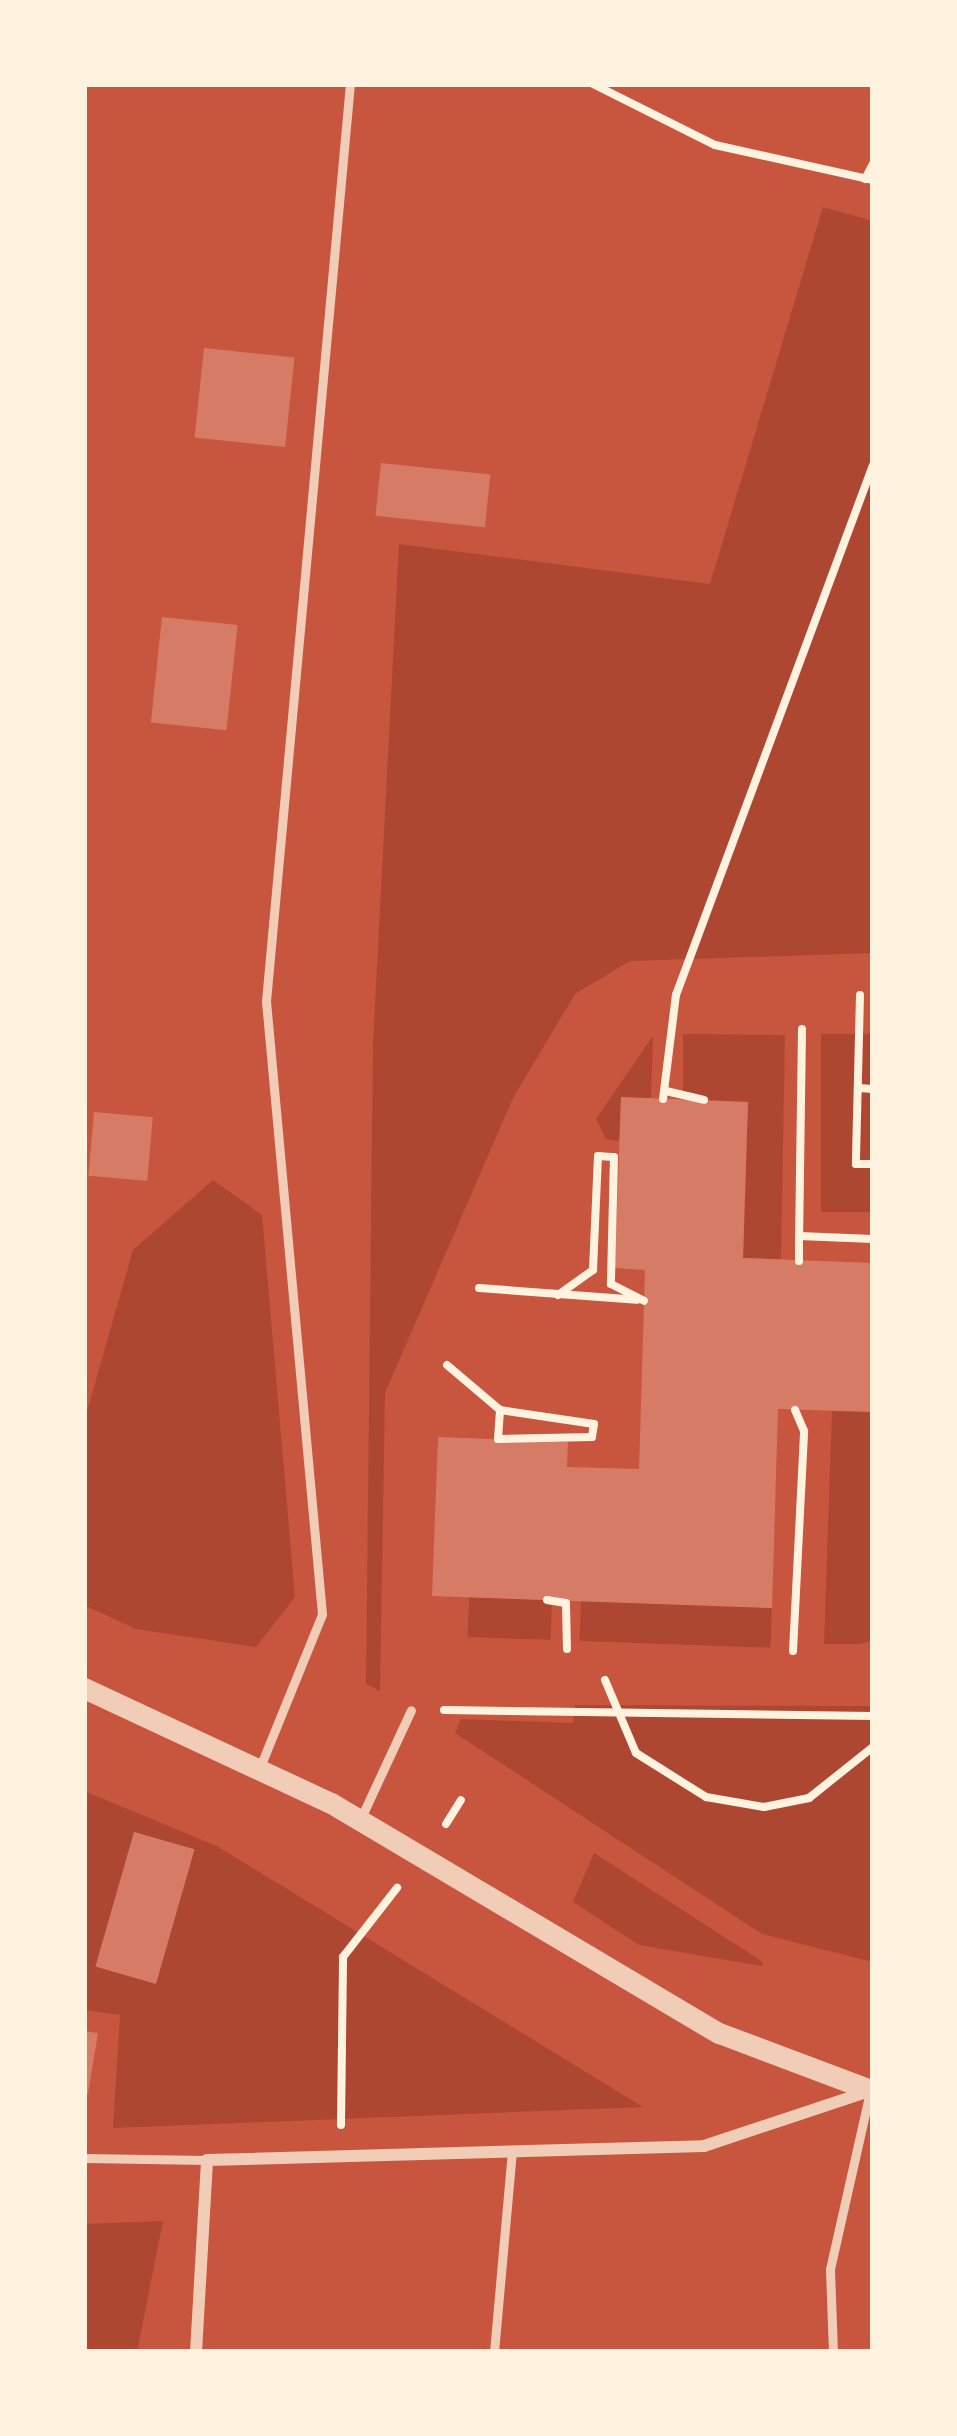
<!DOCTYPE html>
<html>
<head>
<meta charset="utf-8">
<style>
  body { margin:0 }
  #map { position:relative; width:957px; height:2436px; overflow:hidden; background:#c8553d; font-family:"Sofia Sans Condensed",sans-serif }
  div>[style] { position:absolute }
  .green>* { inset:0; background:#ae4732; transform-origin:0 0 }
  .building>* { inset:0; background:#d67c66; transform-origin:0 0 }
  .path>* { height:8px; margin:-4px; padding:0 4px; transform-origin:4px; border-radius:4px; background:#fff3e0 }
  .service>* { height:9px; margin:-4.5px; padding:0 4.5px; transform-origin:4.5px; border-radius:4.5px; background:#f1ccb7 }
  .minor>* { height:12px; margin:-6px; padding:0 6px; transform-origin:6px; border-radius:6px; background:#f1ccb7 }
  .tertiary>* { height:21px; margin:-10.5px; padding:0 10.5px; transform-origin:10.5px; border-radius:10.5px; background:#f1ccb7 }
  span { translate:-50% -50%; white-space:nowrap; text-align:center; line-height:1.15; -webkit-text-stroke:10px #fff3e0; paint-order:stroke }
  .frame { position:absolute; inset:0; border:87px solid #fff3e0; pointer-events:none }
</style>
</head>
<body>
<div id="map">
  <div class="green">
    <i style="clip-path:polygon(823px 207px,873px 221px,873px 953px,630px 961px,575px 994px,513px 1098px,385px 1393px,380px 1691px,366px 1684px,373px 1043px,399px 544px,710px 584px)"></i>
    <i style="clip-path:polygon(683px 1034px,785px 1035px,781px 1259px,743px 1258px,748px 1102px,683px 1099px)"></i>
    <i style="left:873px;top:1034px;width:178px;height:52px;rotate:90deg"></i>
    <i style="clip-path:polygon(653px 1036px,651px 1098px,621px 1098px,619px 1141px,606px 1139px,596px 1119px)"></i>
    <i style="clip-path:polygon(213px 1180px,262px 1215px,295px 1597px,256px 1647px,136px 1629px,84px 1605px,84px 1422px,133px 1250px)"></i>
    <i style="clip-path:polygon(832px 1411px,873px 1412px,873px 1641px,858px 1644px,824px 1644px)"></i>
    <i style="left:469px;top:1597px;width:83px;height:40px;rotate:2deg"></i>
    <i style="left:581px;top:1601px;width:191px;height:40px;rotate:2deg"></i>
    <i style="clip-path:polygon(575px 1705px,873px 1706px,873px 1962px,762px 1934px,455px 1733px,461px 1719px,573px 1723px)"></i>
    <i style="clip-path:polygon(84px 1791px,217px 1846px,643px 2107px,113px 2128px,120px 2015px,84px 2010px)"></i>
    <i style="clip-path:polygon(594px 1853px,763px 1962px,762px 1966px,639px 1945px,573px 1902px)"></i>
    <i style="clip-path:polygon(163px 2221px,137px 2352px,84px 2352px,84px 2224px)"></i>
  </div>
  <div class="building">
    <i style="left:204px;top:348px;width:91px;height:90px;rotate:6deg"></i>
    <i style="left:381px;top:463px;width:110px;height:53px;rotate:6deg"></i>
    <i style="left:162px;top:617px;width:76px;height:106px;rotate:6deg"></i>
    <i style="clip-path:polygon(621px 1097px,748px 1102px,743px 1258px,873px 1263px,873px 1412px,778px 1409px,772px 1608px,432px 1596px,438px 1437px,568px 1442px,567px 1467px,639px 1469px,645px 1270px,615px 1268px)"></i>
    <i style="left:94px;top:1112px;width:59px;height:64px;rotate:5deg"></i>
    <i style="left:134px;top:1832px;width:63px;height:140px;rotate:16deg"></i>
    <i style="clip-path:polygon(84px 2031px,98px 2033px,88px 2094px,84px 2093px)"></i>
  </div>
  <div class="path">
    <i style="left:593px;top:84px;width:136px;rotate:26.6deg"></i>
    <i style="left:715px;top:145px;width:162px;rotate:12.5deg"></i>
    <i style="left:865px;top:179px;width:17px;rotate:-62deg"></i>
    <i style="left:860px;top:995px;width:169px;rotate:91.4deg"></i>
    <i style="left:856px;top:1164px;width:17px"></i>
    <i style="left:802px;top:1029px;width:207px;rotate:90.8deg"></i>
    <i style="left:799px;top:1236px;width:74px;rotate:2.3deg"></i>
    <i style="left:859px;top:1088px;width:14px;rotate:4deg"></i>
    <i style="left:666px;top:1091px;width:39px;rotate:13deg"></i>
    <i style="left:663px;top:1099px;width:105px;rotate:-82.9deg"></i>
    <i style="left:676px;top:995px;width:565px;rotate:-69.61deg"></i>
    <i style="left:799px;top:1261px;width:25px;rotate:-90deg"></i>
    <i style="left:479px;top:1288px;width:158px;rotate:4.3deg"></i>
    <i style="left:558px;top:1295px;width:43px;rotate:-35.5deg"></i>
    <i style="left:593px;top:1270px;width:114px;rotate:-87.5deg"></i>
    <i style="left:598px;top:1156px;width:16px;rotate:4deg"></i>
    <i style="left:614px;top:1157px;width:127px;rotate:91.4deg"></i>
    <i style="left:611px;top:1284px;width:37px;rotate:27deg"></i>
    <i style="left:447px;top:1365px;width:70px;rotate:40.3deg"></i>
    <i style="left:500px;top:1410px;width:95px;rotate:8.5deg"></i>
    <i style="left:594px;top:1424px;width:13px;rotate:99deg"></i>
    <i style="left:592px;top:1437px;width:94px;rotate:178.8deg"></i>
    <i style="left:498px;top:1439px;width:29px;rotate:-86deg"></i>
    <i style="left:547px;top:1600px;width:19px;rotate:9deg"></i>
    <i style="left:566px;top:1603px;width:46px;rotate:88.8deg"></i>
    <i style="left:793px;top:1651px;width:220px;rotate:-87.1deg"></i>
    <i style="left:804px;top:1431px;width:23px;rotate:-113deg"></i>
    <i style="left:605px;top:1680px;width:79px;rotate:67deg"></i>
    <i style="left:636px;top:1753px;width:83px;rotate:32.2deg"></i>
    <i style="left:706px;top:1797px;width:59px;rotate:9.8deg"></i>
    <i style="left:764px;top:1807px;width:46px;rotate:-11.3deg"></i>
    <i style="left:809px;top:1798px;width:82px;rotate:-38.6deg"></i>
    <i style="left:444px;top:1710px;width:429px;rotate:0.8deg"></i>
    <i style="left:446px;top:1824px;width:28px;rotate:-58deg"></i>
    <i style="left:341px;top:2125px;width:168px;rotate:-89.3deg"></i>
    <i style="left:343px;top:1957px;width:88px;rotate:-52deg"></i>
  </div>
  <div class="service">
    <i style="left:260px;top:1767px;width:165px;rotate:-67.9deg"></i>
    <i style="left:322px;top:1614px;width:616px;rotate:-95.22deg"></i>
    <i style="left:266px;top:1001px;width:921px;rotate:-84.77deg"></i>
    <i style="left:360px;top:1820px;width:121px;rotate:-65.1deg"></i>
    <i style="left:84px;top:2158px;width:123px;rotate:0.9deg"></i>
    <i style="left:494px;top:2352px;width:201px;rotate:-84.9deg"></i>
    <i style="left:833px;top:2352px;width:83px;rotate:-92.1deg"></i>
    <i style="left:830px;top:2269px;width:182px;rotate:-77.3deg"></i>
  </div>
  <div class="minor">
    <i style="left:196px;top:2352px;width:192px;rotate:-86.7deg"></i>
    <i style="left:207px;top:2160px;width:497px;rotate:-1.6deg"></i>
    <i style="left:704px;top:2146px;width:174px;rotate:-18.4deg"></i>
  </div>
  <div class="tertiary">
    <i style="left:84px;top:1688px;width:272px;rotate:25deg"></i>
    <i style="left:331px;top:1803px;width:451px;rotate:30.7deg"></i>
    <i style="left:719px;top:2033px;width:165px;rotate:20.6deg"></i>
  </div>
  <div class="frame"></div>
</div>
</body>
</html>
